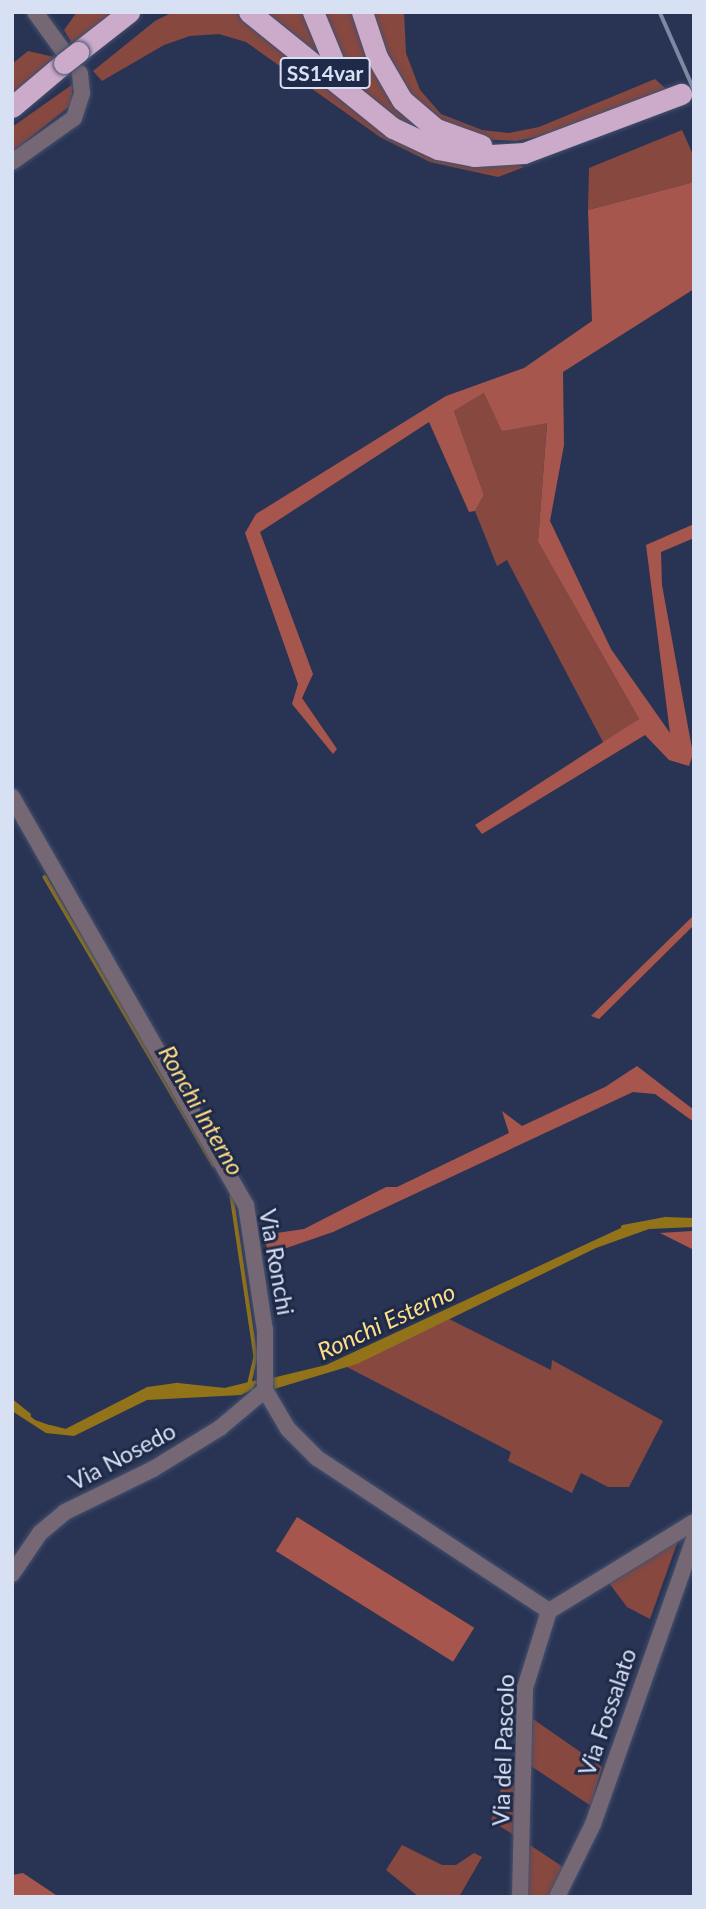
<!DOCTYPE html>
<html>
<head>
<meta charset="utf-8">
<style>
  body { margin:0 }
  #map { position:relative; width:706px; height:1909px; overflow:hidden; background:#293454; font-family:Lato,sans-serif }
  div>[style] { position:absolute }
  .green>* { inset:0; background:#874840 }
  .forest>* { inset:0; background:#a7564d; transform-origin:0 0 }
  .water>* { inset:0; background:#92731a }
  .stream>* { height:3.5px; margin:-1.75px; padding:0 1.75px; transform-origin:1.75px; border-radius:1.75px; background:#92731a }
  .roads { filter:drop-shadow(0 0 2px #45506e) drop-shadow(0 0 2px #45506e) }
  .minor>* { height:16px; margin:-8px; padding:0 8px; transform-origin:8px; border-radius:8px; background:#756874 }
  .highway>* { height:21px; margin:-10.5px; padding:0 10.5px; transform-origin:10.5px; border-radius:10.5px; background:#ccabca }
  .rail>* { height:3.5px; margin:-1.75px; padding:0 1.75px; transform-origin:1.75px; border-radius:1.75px; background:#7f88a2 }
  .bridges { filter:drop-shadow(0 0 2px #45506e) drop-shadow(0 0 2px #45506e) }
  .highway-bridge>* { height:21px; margin:-10.5px; padding:0 10.5px; transform-origin:10.5px; border-radius:10.5px; background:#ccabca }
  span { translate:-50% -50%; white-space:nowrap; text-align:center; line-height:1.15; -webkit-text-stroke:6px #1f2a48; paint-order:stroke }
  .shield-label span { padding:2px 5px; background:#1f2a48; border:2px solid; border-radius:5px; -webkit-text-stroke-width:0 }
  .shield-label { font-size:21px; color:#d8e0f4; font-weight:700 }
  .street-label { font-size:23px; color:#d8e0f4 }
  .water-label { font-size:24px; color:#fd8; font-style:italic }
  .frame { position:absolute; inset:0; border:14px solid #d8e0f4; pointer-events:none }
</style>
</head>
<body>
<div id="map">
  <div class="green">
    <i style="clip-path:polygon(77px 12px,125px 12px,76px 50px,64px 30px)"></i>
    <i style="clip-path:polygon(173px 12px,233px 12px,249px 19px,359px 111px,524px 167px,498px 177px,430px 162px,380px 137px,246px 42px,219px 34px,190px 36px,164px 45px,102px 81px,93px 71px,155px 21px)"></i>
    <i style="clip-path:polygon(256px 12px,308px 12px,329px 65px)"></i>
    <i style="clip-path:polygon(322px 12px,357px 12px,426px 132px,407px 128px,358px 88px)"></i>
    <i style="clip-path:polygon(369px 12px,404px 12px,406px 53px,420px 90px,441px 114px,482px 130px,509px 133px,539px 127px,655px 79px,666px 89px,547px 135px,516px 141px,479px 139px,445px 127px,421px 109px,386px 63px)"></i>
    <i style="clip-path:polygon(28px 51px,58px 58px,12px 96px,12px 64px)"></i>
    <i style="clip-path:polygon(73px 84px,71px 105px,12px 152px,12px 127px)"></i>
    <i style="clip-path:polygon(682px 130px,694px 157px,694px 182px,588px 210px,589px 168px)"></i>
    <i style="clip-path:polygon(484px 393px,547px 422px,538px 542px,639px 719px,604px 744px,507px 560px,497px 566px,475px 511px,484px 495px,454px 411px)"></i>
    <i style="clip-path:polygon(449px 1319px,551px 1370px,552px 1360px,663px 1421px,629px 1487px,608px 1487px,581px 1473px,572px 1493px,508px 1461px,511px 1452px,347px 1367px)"></i>
    <i style="clip-path:polygon(680px 1535px,650px 1619px,627px 1607px,609px 1583px)"></i>
    <i style="clip-path:polygon(533px 1719px,602px 1767px,591px 1806px,531px 1766px)"></i>
    <i style="clip-path:polygon(508px 1766px,514px 1766px,514px 1835px,491px 1821px)"></i>
    <i style="clip-path:polygon(402px 1845px,442px 1865px,456px 1865px,474px 1853px,482px 1857px,459px 1897px,419px 1897px,386px 1870px)"></i>
    <i style="clip-path:polygon(530px 1845px,563px 1867px,548px 1897px,525px 1897px)"></i>
  </div>
  <div class="forest">
    <i style="clip-path:polygon(694px 182px,694px 289px,563px 372px,564px 445px,550px 521px,611px 649px,670px 733px,646px 545px,694px 524px,694px 538px,661px 552px,662px 585px,693px 754px,689px 766px,669px 760px,645px 735px,482px 834px,475px 825px,639px 719px,538px 542px,547px 423px,502px 431px,484px 393px,454px 411px,484px 495px,475px 511px,469px 512px,429px 422px,260px 532px,313px 674px,302px 698px,337px 749px,333px 754px,292px 704px,298px 684px,245px 533px,256px 514px,446px 396px,524px 368px,592px 321px,588px 210px)"></i>
    <i style="clip-path:polygon(694px 915px,694px 925px,599px 1019px,591px 1016px)"></i>
    <i style="clip-path:polygon(637px 1066px,694px 1110px,694px 1122px,655px 1094px,633px 1092px,333px 1232px,269px 1254px,263px 1235px,304px 1229px,386px 1187px,397px 1187px,509px 1133px,502px 1111px,522px 1126px,605px 1087px)"></i>
    <i style="clip-path:polygon(694px 1231px,694px 1250px,660px 1233px,692px 1231px)"></i>
    <i style="left:297px;top:1517px;width:209px;height:40px;rotate:32deg"></i>
    <i style="clip-path:polygon(23px 1873px,59px 1897px,12px 1897px,12px 1875px)"></i>
  </div>
  <div class="water">
    <i style="clip-path:polygon(665px 1219px,694px 1220px,694px 1227px,649px 1229px,596px 1248px,357px 1364px,274px 1389px,272px 1378px,326px 1365px,623px 1227px)"></i>
    <i style="clip-path:polygon(256px 1382px,253px 1389px,241px 1395px,147px 1400px,74px 1436px,46px 1433px,12px 1411px,12px 1401px,35px 1420px,66px 1431px,148px 1389px,178px 1385px,225px 1390px)"></i>
  </div>
  <div class="stream">
    <i style="left:45px;top:877px;width:334px;rotate:59.6deg"></i>
    <i style="left:232px;top:1196px;width:163px;rotate:81.5deg"></i>
    <i style="left:256px;top:1357px;width:27px;rotate:103deg"></i>
    <i style="left:623px;top:1227px;width:43px;rotate:-10.8deg"></i>
    <i style="left:665px;top:1219px;width:29px;rotate:2deg"></i>
    <i style="left:12px;top:1401px;width:22px;rotate:39deg"></i>
    <i style="left:50px;top:1427px;width:16px;rotate:14deg"></i>
    <i style="left:66px;top:1431px;width:92px;rotate:-27.1deg"></i>
    <i style="left:148px;top:1389px;width:30px;rotate:-8deg"></i>
    <i style="left:178px;top:1385px;width:47px;rotate:6.1deg"></i>
    <i style="left:225px;top:1390px;width:37px;rotate:-14deg"></i>
  </div>
  <div class="roads">
    <div class="minor">
      <i style="left:35px;top:12px;width:49px;rotate:54.1deg"></i>
      <i style="left:12px;top:162px;width:76px;rotate:-35.4deg"></i>
      <i style="left:74px;top:118px;width:26px;rotate:-72deg"></i>
      <i style="left:82px;top:93px;width:20px;rotate:-96deg"></i>
      <i style="left:12px;top:797px;width:470px;rotate:60.2deg"></i>
      <i style="left:246px;top:1205px;width:126px;rotate:81.4deg"></i>
      <i style="left:265px;top:1330px;width:60px;rotate:90deg"></i>
      <i style="left:265px;top:1390px;width:45px;rotate:59.5deg"></i>
      <i style="left:288px;top:1429px;width:41px;rotate:45deg"></i>
      <i style="left:317px;top:1458px;width:278px;rotate:33.4deg"></i>
      <i style="left:12px;top:1574px;width:50px;rotate:-55.7deg"></i>
      <i style="left:40px;top:1533px;width:33px;rotate:-40deg"></i>
      <i style="left:65px;top:1512px;width:98px;rotate:-26deg"></i>
      <i style="left:153px;top:1469px;width:79px;rotate:-31.5deg"></i>
      <i style="left:220px;top:1428px;width:59px;rotate:-40.2deg"></i>
      <i style="left:520px;top:1897px;width:209px;rotate:-88.6deg"></i>
      <i style="left:525px;top:1688px;width:81px;rotate:-72.7deg"></i>
      <i style="left:549px;top:1611px;width:170px;rotate:-31.5deg"></i>
      <i style="left:557px;top:1897px;width:81px;rotate:-63.7deg"></i>
      <i style="left:593px;top:1824px;width:302px;rotate:-70.5deg"></i>
    </div>
    <div class="highway">
      <i style="left:249px;top:12px;width:185px;rotate:38.9deg"></i>
      <i style="left:393px;top:128px;width:50px;rotate:25deg"></i>
      <i style="left:438px;top:149px;width:37px;rotate:11deg"></i>
      <i style="left:474px;top:156px;width:50px;rotate:-3.4deg"></i>
      <i style="left:524px;top:153px;width:168px;rotate:-20.6deg"></i>
      <i style="left:313px;top:12px;width:57px;rotate:67.5deg"></i>
      <i style="left:335px;top:65px;width:21px;rotate:55deg"></i>
      <i style="left:362px;top:12px;width:47px;rotate:71.6deg"></i>
      <i style="left:377px;top:57px;width:50px;rotate:59.8deg"></i>
      <i style="left:402px;top:100px;width:45px;rotate:40.5deg"></i>
      <i style="left:436px;top:129px;width:48px;rotate:19.6deg"></i>
      <i style="left:78px;top:52px;width:65px;rotate:-38.1deg"></i>
      <i style="left:12px;top:107px;width:68px;rotate:-40.2deg"></i>
    </div>
  </div>
  <div class="rail">
    <i style="left:660px;top:12px;width:84px;rotate:66.2deg"></i>
  </div>
  <div class="bridges">
    <div class="highway-bridge">
      <i style="left:64px;top:63px;width:18px;rotate:-38deg"></i>
    </div>
  </div>
  <div class="shield-label">
    <span style="left:325px;top:73px">SS14var</span>
  </div>
  <div class="street-label">
    <span style="left:277px;top:1262px;rotate:80deg">Via Ronchi</span>
    <span style="left:122px;top:1456px;rotate:-28deg">Via Nosedo</span>
    <span style="left:607px;top:1712px;rotate:-71deg">Via Fossalato</span>
    <span style="left:503px;top:1750px;rotate:-88deg">Via del Pascolo</span>
  </div>
  <div class="water-label">
    <span style="left:202px;top:1110px;rotate:60deg">Ronchi Interno</span>
    <span style="left:386px;top:1321px;rotate:-25deg">Ronchi Esterno</span>
  </div>
  <div class="frame"></div>
</div>
</body>
</html>
